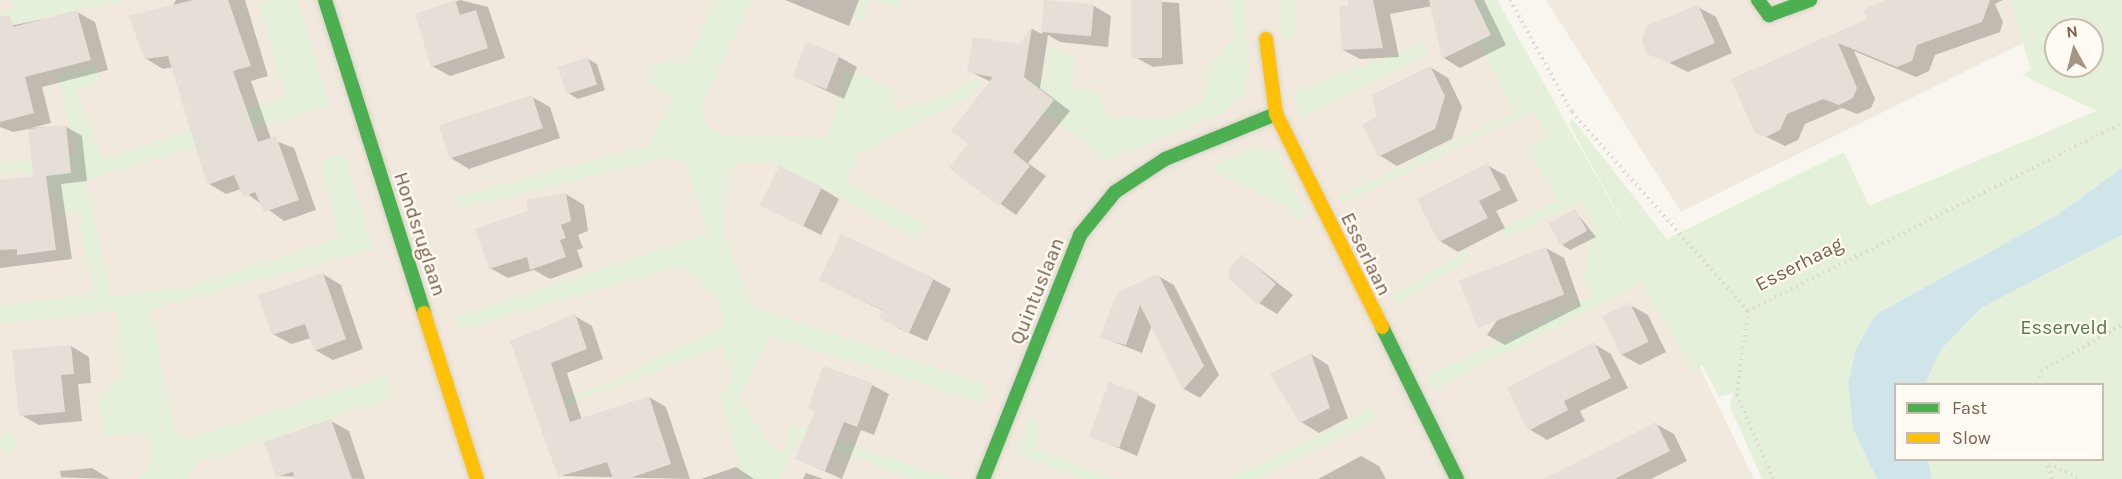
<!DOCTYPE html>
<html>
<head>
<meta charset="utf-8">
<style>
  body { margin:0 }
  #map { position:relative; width:2122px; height:479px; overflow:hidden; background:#f9f6f0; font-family:Karla,sans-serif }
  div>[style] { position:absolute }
  .residential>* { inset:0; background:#f1e9de }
  .green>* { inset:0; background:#e5f0db; transform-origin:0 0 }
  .round { border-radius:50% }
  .water>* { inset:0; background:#d0e5ea }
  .shadow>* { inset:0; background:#0003 }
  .building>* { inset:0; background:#e6dfd7; transform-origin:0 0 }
  .path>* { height:4px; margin-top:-2px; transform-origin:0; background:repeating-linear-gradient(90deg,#dbd6d0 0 1.5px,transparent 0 6px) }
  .roads { filter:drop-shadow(0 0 2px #d8d2ca) drop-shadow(0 0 2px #d8d2ca) }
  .fast>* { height:14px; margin:-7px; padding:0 7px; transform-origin:7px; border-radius:7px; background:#4caf50 }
  .slow>* { height:14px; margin:-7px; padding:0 7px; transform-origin:7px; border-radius:7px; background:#ffc107 }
  span { translate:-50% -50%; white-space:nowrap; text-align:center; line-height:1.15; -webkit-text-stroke:4.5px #fffbf3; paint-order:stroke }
  .street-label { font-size:20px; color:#79604e }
  .park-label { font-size:20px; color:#527e45 }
  .legend { position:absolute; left:1894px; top:383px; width:210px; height:78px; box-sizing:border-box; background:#fffbf3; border:2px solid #c9bdb1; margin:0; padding:8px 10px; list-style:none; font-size:18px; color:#79604e }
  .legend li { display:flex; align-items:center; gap:12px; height:30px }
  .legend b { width:30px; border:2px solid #c9bdb1 }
  .north { position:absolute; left:2044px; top:18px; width:60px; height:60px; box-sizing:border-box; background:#fffbf3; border:2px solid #c9bdb1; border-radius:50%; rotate:353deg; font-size:16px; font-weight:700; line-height:24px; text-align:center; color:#79604e }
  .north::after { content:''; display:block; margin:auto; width:21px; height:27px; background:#a69487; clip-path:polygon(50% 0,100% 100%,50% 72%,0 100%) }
</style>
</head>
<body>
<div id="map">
  <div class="residential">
    <i style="clip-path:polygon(0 0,1483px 0,1669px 304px,1754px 479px,0 479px)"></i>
    <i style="clip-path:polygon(1546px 0,2110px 0,1681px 212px)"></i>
  </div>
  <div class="green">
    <i style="clip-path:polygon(13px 0,128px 0,0 26px,0 13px,15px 10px)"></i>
    <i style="clip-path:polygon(275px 0,297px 0,330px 106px,86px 180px,110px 296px,186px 288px,339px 238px,321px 161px,344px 155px,373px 249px,150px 309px,173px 428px,188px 439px,386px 376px,394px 397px,199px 462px,186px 479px,139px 479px,151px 465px,148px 433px,103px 436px,99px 398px,122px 375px,116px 311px,0 324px,0 306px,95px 293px,77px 213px,59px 215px,55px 195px,20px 171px,0 173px,0 164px,77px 156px,58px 76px,95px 64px,99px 81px,75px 91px,104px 160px,286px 97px,260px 5px)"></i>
    <i style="clip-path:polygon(716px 0,752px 0,702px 105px,705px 124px,721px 135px,828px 138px,848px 70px,895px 89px,895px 112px,956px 91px,968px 79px,981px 82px,970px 96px,859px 154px,846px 182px,925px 224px,916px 239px,775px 163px,735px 162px,727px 177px,723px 232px,753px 307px,987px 385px,981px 403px,770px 335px,739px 397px,770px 446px,783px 452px,792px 424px,951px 479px,915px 479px,799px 438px,780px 479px,743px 479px,720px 398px,732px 378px,723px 346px,567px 405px,564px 398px,625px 377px,635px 368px,725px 327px,718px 301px,684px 265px,459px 330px,455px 318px,708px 234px,686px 162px,667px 157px,458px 209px,455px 197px,648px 146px,672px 99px,648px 82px,652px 66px,666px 61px,686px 65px)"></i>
    <i style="clip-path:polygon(859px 0,903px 0,900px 8px,869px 0,863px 19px,853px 19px)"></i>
    <i style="clip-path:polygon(1230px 0,1243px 0,1248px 69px,1243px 94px,1224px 112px,1108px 161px,1024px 96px,1031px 80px,1044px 83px,1049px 46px,1074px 56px,1073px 88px,1101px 93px,1106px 117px,1170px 118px,1203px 100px,1210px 65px,1235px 39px)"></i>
    <i style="left:1281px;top:0;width:14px;height:38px"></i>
    <i style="clip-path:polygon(evenodd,1457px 0,1497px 0,1644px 261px,1569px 124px,1572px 118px,1667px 239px,1844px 152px,1869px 206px,2097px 111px,2022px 75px,2031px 70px,2010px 0,2122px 0,2122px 168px,2057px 215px,1876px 314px,1855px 351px,1848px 383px,1853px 429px,1877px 479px,1762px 479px,1730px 407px,1733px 393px,1719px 397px,1702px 365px,1694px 372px,1642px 283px,1434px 390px,1428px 376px,1593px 296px,1584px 276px,1595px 228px,1581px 202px,1504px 238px,1500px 231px,1558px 200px,1526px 149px,1549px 138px,1533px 111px,1341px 204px,1338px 197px,1515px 112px,1457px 0,2056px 30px,2092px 30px,2092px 66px,2056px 66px,2056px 30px)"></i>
    <i style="clip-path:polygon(1424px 43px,1428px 54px,1300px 118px,1293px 92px)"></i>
    <i style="clip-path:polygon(1253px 147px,1276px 150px,1307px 216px,1296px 222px,1286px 207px,1210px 169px)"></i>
    <i style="clip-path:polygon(2122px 235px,2122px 479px,1932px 479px,1928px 460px,2102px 460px,2102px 384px,1925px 384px,1941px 350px,1981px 308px)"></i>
    <i style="left:1465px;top:251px;width:9px;height:88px;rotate:58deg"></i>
    <i style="clip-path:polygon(1372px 409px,1378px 419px,1257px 479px,1228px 479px)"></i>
    <i style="clip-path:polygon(1029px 418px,1041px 424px,1034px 448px,1112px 479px,1081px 479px,1016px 453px)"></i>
    <i class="round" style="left:-1px;top:434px;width:18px;height:18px"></i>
  </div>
  <div class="water">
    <i style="clip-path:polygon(2122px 168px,2122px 235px,1981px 308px,1941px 350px,1925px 384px,1896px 384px,1896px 460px,1928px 460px,1932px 479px,1877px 479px,1853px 429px,1848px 383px,1855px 351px,1876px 314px,2057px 215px)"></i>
  </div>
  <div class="shadow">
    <i style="clip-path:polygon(176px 0,245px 0,268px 76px,251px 81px,271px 139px,294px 148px,316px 210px,284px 221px,241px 189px,226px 194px,209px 184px,173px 67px,163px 69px,145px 58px)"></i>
    <i style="clip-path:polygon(460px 0,488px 7px,505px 58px,450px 76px,432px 66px,417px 15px)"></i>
    <i style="clip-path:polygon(785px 0,859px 0,849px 26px)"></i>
    <i style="clip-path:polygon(1132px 0,1179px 3px,1183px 64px,1153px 67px,1135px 57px)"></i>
    <i style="clip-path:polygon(1349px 0,1484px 0,1506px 45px,1460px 68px,1444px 58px,1432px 6px,1390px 14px,1399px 57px,1360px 59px,1343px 50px)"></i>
    <i style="clip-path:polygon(1888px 0,2003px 0,1995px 4px,2003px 22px,2000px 32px,1935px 55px,1929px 71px,1916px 77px,1854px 51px,1875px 99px,1871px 108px,1857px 114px,1842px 108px,1805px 124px,1798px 140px,1785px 146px,1756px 132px,1733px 80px,1869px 20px)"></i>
    <i style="clip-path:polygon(1045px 1px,1094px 6px,1111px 16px,1108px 47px,1060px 42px,1048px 35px,1040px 88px,1070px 111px,1028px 163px,1046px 176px,1016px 215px,951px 168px,970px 144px,991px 82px,969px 71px,1020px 46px,1032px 29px,1042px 34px)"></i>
    <i style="clip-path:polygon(1698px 7px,1716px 17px,1732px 53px,1688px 72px,1649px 53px)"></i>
    <i style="clip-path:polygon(77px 12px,95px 22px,108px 70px,42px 87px,51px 123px,31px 128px,65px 126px,82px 136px,87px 181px,61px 184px,72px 259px,0 268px,0 182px,35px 177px,29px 129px,13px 132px,0 127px,0 28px)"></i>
    <i style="clip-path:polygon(839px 57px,857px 67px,844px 99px,794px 76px)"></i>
    <i style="clip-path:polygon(588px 59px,597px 64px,605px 90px,578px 99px,568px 93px)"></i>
    <i style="clip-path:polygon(1430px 67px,1448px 78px,1462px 107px,1452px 139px,1397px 166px,1379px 155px,1379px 118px)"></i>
    <i style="clip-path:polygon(532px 97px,550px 107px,560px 138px,469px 169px,451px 158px)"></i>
    <i style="clip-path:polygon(1487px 165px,1505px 175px,1518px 201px,1496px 211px,1505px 228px,1458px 252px,1440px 241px)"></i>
    <i style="clip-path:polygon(821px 188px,839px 199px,821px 235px,762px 205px)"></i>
    <i style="clip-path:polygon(566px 194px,584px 205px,588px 231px,578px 235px,583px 248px,577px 250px,583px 267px,550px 279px,534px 270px,508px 278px,490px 268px,530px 212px)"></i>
    <i style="clip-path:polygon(1575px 211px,1596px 237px,1570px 250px,1561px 244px)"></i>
    <i style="clip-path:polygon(1546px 248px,1564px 258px,1581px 306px,1505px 345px,1487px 335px)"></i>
    <i style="clip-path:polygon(1243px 256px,1293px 295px,1277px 314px,1259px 303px)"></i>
    <i style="clip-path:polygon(323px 274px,341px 285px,363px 349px,333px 360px,315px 350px,311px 338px,291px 344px,273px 334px)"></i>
    <i style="clip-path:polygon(1158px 276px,1174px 285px,1219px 375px,1200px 398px,1184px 389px,1152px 325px,1142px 353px,1101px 337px)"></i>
    <i style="clip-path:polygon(933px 279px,951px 289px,927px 341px,898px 328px,883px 311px,821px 280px)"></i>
    <i style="clip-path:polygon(1630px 305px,1648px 315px,1666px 352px,1640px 365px,1622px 355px)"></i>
    <i style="clip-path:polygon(575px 316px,592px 326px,603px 359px,567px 373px,582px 420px,649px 397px,666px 407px,690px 479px,560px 476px,511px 342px)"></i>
    <i style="clip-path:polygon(1594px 344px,1611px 354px,1628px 388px,1580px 411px,1585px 421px,1547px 440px,1529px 429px)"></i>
    <i style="clip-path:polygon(71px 346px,89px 357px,91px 383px,78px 384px,82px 421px,39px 425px,21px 415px)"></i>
    <i style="clip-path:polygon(1311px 354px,1328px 365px,1348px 418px,1319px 433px,1301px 422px,1272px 375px)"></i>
    <i style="clip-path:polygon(872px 385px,889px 394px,874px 435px,861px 430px,842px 479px,797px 459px)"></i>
    <i style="clip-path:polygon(1138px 395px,1156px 405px,1137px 456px,1091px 436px)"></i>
    <i style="clip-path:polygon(331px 421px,349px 431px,365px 479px,277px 476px)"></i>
    <i style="clip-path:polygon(1656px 424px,1674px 434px,1687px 461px,1651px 479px,1568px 479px)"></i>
    <i style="clip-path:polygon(1361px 456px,1379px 466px,1386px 479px,1318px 479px)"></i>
    <i style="clip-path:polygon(736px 467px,754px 479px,701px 479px)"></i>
    <i style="clip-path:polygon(92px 468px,110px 479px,53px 477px,61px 477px,60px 471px)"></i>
    <i style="clip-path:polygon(806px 473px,823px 479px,803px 479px)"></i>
  </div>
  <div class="building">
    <i style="clip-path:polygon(193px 0,228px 0,251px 66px,233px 71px,258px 142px,276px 136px,299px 200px,264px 212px,255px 192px,243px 197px,234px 175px,207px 185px,168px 56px,144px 59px,129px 16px)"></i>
    <i style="clip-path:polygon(455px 0,460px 15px,476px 10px,488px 48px,431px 67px,415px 14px)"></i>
    <i style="left:1044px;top:0;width:50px;height:32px;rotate:5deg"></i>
    <i style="left:1131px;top:0;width:31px;height:58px"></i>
    <i style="clip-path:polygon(1348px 0,1373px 0,1383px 48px,1342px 50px,1339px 6px,1348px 6px)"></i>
    <i style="clip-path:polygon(1429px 0,1474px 0,1491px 35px,1442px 59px)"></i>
    <i style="clip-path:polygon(1885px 0,1990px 0,1982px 22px,1917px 45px,1912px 61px,1897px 67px,1838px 43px,1857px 88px,1853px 98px,1839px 105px,1823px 99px,1787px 114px,1780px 130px,1766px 137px,1755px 133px,1731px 79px,1867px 19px,1863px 10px)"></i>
    <i style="clip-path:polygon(1698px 5px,1715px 43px,1669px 63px,1647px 54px,1642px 41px,1646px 26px)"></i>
    <i style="clip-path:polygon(77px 10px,91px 60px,25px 77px,34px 113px,0 122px,0 16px,10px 15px,13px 27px)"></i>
    <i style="clip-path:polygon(1032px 27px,1024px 77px,1054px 100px,1013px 152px,1030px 166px,999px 206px,949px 168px,968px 144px,951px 131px,993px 77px,967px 72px,973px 37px,1019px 44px)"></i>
    <i style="left:806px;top:42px;width:36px;height:37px;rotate:21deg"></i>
    <i style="left:588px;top:57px;width:29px;height:32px;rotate:72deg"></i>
    <i style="clip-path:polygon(1430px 66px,1445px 96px,1435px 129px,1378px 157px,1362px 125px,1377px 117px,1372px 95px)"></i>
    <i style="left:532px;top:95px;width:35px;height:98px;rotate:72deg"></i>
    <i style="clip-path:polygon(66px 125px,71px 173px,46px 176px,56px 250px,17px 255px,17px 249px,0 250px,0 180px,33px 176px,28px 129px)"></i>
    <i style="clip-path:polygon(1487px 163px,1501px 190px,1479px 201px,1488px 218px,1439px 242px,1417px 199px)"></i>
    <i style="left:779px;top:166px;width:48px;height:44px;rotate:26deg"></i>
    <i style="clip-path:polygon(566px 193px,571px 221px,561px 225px,566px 238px,560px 240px,566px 257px,530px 270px,527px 257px,489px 269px,475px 229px,528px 211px,526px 200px)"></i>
    <i style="left:1575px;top:209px;width:25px;height:30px;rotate:61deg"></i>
    <i style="clip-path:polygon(841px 234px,934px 278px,909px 333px,879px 318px,882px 310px,819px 280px)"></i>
    <i style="left:1546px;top:247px;width:51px;height:93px;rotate:69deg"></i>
    <i style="clip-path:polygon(1242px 254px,1276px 284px,1258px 305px,1229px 279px,1229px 269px)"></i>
    <i style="clip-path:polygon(323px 273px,346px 339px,314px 351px,305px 324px,272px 335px,258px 295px)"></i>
    <i style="clip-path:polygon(1158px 274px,1204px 366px,1183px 390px,1140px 305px,1126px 345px,1099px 338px,1118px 292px)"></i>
    <i style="left:1630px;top:303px;width:43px;height:31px;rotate:64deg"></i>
    <i style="clip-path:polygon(575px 314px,587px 349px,551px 363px,570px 422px,649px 396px,671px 464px,627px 479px,613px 479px,607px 462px,558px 477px,510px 341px)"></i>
    <i style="clip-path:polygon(1594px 342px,1611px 378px,1564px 401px,1568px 410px,1528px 431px,1507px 388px)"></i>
    <i style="clip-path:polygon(71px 345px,74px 374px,61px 375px,65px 412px,19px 416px,12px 350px)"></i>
    <i style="clip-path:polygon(1311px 353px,1330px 408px,1300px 423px,1270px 374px)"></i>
    <i style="clip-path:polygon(823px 366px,873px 383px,857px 427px,844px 422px,825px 471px,795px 459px,815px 411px,808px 408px)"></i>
    <i style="left:1109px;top:382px;width:32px;height:58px;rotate:20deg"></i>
    <i style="clip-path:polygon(331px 419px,352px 479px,295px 479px,293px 472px,276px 477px,264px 442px)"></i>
    <i style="clip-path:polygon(1656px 422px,1670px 451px,1626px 473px,1615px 479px,1543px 479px)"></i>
  </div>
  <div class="path">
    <i style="left:1510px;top:0;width:128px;rotate:61deg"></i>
    <i style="left:1572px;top:112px;width:266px;rotate:48.5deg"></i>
    <i style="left:1748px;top:311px;width:419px;rotate:-26.7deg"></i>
    <i style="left:1748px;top:311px;width:85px;rotate:97.5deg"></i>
    <i style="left:1737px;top:395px;width:91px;rotate:66.8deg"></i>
    <i style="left:2038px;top:384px;width:13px;rotate:-77deg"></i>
    <i style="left:2041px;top:371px;width:93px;rotate:-29.6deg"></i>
    <i style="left:2047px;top:460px;width:20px;rotate:75deg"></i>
    <i style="left:2049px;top:464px;width:34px;rotate:26deg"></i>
  </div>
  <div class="roads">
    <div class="fast">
      <i style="left:325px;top:0;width:328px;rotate:72.4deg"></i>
      <i style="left:1758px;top:0;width:19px;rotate:54deg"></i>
      <i style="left:1769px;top:15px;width:44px;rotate:-20.1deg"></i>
      <i style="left:1382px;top:327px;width:169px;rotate:63.7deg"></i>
      <i style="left:983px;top:479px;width:263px;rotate:-68.3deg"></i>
      <i style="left:1080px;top:235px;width:55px;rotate:-50.9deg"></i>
      <i style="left:1115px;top:192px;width:60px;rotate:-33.4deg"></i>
      <i style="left:1165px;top:159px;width:120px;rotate:-22.1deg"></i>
    </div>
    <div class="slow">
      <i style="left:1266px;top:39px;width:76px;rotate:82.4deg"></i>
      <i style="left:1276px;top:114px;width:238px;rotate:63.5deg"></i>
      <i style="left:424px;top:313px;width:174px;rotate:72.3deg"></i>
    </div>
  </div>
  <div class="street-label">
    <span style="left:420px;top:234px;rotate:72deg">Hondsruglaan</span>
    <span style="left:1366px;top:254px;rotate:64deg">Esserlaan</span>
    <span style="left:1799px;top:264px;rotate:-27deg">Esserhaag</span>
    <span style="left:1037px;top:291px;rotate:-68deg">Quintuslaan</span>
  </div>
  <div class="park-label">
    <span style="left:2064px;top:327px">Esserveld</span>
  </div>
  <ul class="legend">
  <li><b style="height:8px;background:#4caf50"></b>Fast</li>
  <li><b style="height:8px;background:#ffc107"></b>Slow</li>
  </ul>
  <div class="north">N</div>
</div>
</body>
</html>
